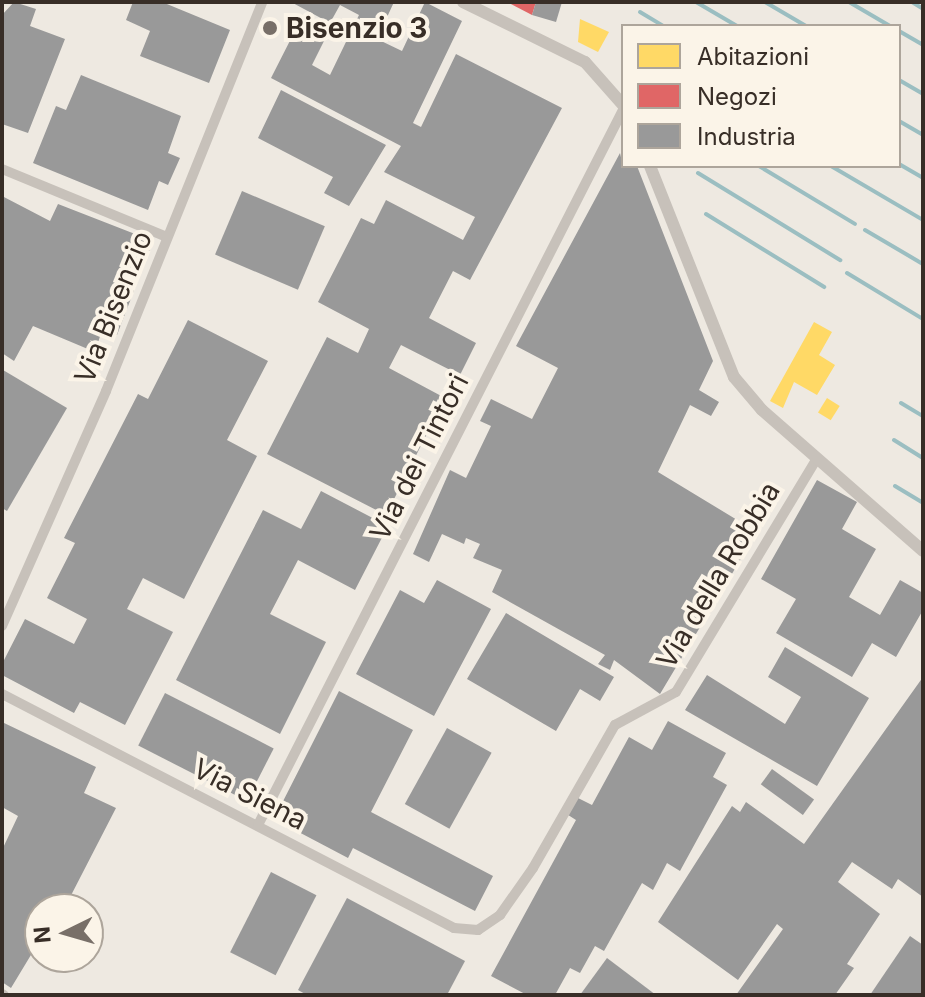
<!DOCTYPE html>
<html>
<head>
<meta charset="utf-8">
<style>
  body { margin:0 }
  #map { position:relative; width:925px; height:997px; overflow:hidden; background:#eee9e1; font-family:Inter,sans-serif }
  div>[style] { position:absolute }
  .homes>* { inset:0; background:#ffd966; transform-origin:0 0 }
  .shops>* { inset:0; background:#e06666 }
  .industry>* { inset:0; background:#999; transform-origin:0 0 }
  .stream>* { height:4px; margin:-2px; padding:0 2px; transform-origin:2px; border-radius:2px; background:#9bbec1 }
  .minor>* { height:10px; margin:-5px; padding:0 5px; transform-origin:5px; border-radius:5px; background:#c7c1ba }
  .tertiary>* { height:12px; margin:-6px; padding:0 6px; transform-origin:6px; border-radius:6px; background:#c7c1ba }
  .dots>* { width:22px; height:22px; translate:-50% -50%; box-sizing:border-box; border:4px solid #fbf4e8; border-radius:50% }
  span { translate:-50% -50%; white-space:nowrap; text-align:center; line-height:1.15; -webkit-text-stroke:8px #fbf4e8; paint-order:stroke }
  .poi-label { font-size:28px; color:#382e27; font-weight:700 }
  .left { translate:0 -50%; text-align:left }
  .street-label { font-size:28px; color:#382e27 }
  .frame { position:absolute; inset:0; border:4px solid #382e27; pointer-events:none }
  .legend { position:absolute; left:621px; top:24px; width:280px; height:144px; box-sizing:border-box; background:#fbf4e8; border:2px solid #ada59b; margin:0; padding:10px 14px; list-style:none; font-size:24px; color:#382e27 }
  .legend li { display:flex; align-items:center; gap:16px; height:40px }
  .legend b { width:40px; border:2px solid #ada59b }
  .north { position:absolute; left:24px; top:893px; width:80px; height:80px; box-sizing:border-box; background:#fbf4e8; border:2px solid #ada59b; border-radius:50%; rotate:265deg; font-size:22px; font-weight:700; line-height:32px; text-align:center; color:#382e27 }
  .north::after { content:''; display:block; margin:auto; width:28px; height:36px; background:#786f68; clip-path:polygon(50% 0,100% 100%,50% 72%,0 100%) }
</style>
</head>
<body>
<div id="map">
  <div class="homes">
    <i style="clip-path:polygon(580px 19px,609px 32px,598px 52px,578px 42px)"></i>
    <i style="clip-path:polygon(814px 322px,832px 332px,819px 355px,835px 365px,817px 395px,794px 382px,783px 408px,770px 401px)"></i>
    <i style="left:827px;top:398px;width:15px;height:17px;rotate:32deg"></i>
  </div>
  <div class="shops">
    <i style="clip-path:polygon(507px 2px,536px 2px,532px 15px)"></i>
  </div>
  <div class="industry">
    <i style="clip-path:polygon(14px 2px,36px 9px,30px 26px,65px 39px,28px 133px,2px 124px,2px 15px)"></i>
    <i style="clip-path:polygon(133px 2px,162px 2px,230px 30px,209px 83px,140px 56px,150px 31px,126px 20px)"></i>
    <i style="clip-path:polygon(291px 2px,394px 2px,377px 39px,402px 51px,425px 2px,462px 21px,413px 123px,421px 127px,456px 54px,562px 108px,470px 280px,453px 271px,429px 318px,476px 343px,460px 375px,401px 345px,389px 368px,445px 398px,386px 515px,267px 454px,327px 337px,358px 353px,369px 329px,318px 302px,361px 218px,374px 224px,386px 200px,463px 240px,475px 217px,384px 172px,401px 146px,271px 78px,301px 19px,328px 33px,312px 65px,330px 75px,359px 15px,340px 5px,330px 23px)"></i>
    <i style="clip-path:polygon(536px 2px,562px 2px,556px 22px,532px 15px)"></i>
    <i style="clip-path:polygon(81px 75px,181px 116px,168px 153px,180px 158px,168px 185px,159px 181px,148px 210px,33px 163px,56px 106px,66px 110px)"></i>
    <i style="clip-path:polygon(281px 90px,386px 145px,349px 206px,324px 193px,333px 177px,258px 138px)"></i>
    <i style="clip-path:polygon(620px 153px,623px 166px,637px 166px,713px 361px,699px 390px,719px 402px,711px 416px,690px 405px,658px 472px,757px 532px,660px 694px,614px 660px,610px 670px,598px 664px,605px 655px,492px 592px,502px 570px,473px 558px,480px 544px,466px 538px,464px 544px,442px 534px,429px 562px,413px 554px,450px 470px,466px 478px,491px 426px,480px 421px,491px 399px,532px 419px,558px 368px,516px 346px)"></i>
    <i style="left:242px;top:191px;width:90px;height:69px;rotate:23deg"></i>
    <i style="clip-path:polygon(2px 196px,50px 221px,58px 204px,153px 241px,117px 335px,102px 330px,95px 352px,33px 326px,14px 361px,2px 353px)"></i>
    <i style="clip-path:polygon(188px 320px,268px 361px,227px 440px,257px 456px,184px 599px,143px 578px,127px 609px,173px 632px,125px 725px,80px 702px,74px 713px,2px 675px,2px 664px,25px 619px,74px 644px,87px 619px,47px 598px,75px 543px,64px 538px,138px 394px,148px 399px)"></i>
    <i style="clip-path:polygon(3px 370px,67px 408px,7px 511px,2px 508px)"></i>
    <i style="clip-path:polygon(817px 480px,857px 502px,842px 529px,876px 549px,849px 597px,880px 615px,900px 580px,923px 593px,923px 610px,896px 657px,872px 643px,852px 677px,776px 633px,796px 599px,761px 579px)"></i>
    <i style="clip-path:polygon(321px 491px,388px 526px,355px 590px,298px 560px,270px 614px,326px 642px,280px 734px,176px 680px,263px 510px,301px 529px)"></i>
    <i style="clip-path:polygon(437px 580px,491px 609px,434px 716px,356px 674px,400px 590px,424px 603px)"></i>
    <i style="clip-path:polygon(506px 613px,614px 677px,600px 701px,580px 689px,556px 731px,467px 679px)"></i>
    <i style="clip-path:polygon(785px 647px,869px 698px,817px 786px,685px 710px,707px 675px,785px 724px,801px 697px,768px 677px)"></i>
    <i style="clip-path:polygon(923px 677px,923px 897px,898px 879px,892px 889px,852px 862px,838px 882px,880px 914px,847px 964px,854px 968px,835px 995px,736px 995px,783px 929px,777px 924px,738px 980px,658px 922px,732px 806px,740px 812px,746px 802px,804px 844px)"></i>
    <i style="clip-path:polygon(339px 691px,413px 730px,371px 812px,493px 876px,475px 911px,353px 848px,348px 858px,274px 819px)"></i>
    <i style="left:165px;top:693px;width:122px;height:59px;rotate:27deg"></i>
    <i style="clip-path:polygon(668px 721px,726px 753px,713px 777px,727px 785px,680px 871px,667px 863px,653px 890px,642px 883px,604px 951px,595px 946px,580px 973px,570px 968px,555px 995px,527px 995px,491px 976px,576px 820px,565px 813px,574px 796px,592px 805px,629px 737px,652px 750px)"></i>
    <i style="clip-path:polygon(2px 722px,96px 767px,84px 793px,116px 808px,65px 907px,40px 909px,40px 940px,11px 988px,2px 982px,2px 850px,18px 816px,2px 807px)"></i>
    <i style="left:447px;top:728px;width:51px;height:87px;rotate:29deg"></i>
    <i style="left:772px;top:769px;width:52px;height:19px;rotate:36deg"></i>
    <i style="left:271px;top:872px;width:51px;height:90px;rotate:27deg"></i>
    <i style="clip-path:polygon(347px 898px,465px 961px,447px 995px,307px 995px,298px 990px)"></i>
    <i style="clip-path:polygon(910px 936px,923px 945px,923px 995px,870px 995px)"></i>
    <i style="clip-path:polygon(607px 958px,656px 995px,580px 995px)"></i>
  </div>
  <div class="stream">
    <i style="left:696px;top:2px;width:48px;rotate:30.3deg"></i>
    <i style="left:765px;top:2px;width:48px;rotate:30.3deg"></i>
    <i style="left:849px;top:2px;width:48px;rotate:30.3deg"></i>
    <i style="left:912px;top:2px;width:13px;rotate:32deg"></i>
    <i style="left:640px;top:12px;width:27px;rotate:31deg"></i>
    <i style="left:899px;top:31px;width:28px;rotate:30deg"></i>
    <i style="left:899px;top:80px;width:28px;rotate:30deg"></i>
    <i style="left:899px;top:121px;width:28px;rotate:30deg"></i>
    <i style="left:899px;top:164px;width:28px;rotate:30deg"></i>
    <i style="left:759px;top:166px;width:112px;rotate:31.1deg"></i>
    <i style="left:831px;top:166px;width:107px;rotate:30.4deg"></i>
    <i style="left:698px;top:173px;width:167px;rotate:31.5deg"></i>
    <i style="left:706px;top:214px;width:139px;rotate:31.7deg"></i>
    <i style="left:865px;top:230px;width:67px;rotate:30.4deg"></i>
    <i style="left:847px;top:273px;width:89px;rotate:31.2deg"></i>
    <i style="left:901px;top:403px;width:26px;rotate:31deg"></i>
    <i style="left:894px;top:440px;width:34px;rotate:32deg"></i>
    <i style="left:895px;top:486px;width:33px;rotate:31deg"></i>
  </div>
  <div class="minor">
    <i style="left:2px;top:169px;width:178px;rotate:22.4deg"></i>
    <i style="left:2px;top:626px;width:257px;rotate:-66.1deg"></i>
    <i style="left:106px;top:391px;width:419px;rotate:-68.1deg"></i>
    <i style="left:2px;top:694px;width:509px;rotate:27.37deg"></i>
    <i style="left:454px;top:928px;width:24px;rotate:5deg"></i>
    <i style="left:478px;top:930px;width:27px;rotate:-34deg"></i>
    <i style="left:500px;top:915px;width:57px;rotate:-54.9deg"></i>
    <i style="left:533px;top:868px;width:165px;rotate:-60.2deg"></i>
    <i style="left:615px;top:725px;width:69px;rotate:-28.4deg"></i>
    <i style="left:676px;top:692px;width:273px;rotate:-58.9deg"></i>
    <i style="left:258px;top:825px;width:803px;rotate:-62.96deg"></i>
    <i style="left:2px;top:994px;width:2px;rotate:27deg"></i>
  </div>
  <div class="tertiary">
    <i style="left:463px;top:2px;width:136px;rotate:26.2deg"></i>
    <i style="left:585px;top:62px;width:57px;rotate:48.5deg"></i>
    <i style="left:650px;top:166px;width:227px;rotate:68.3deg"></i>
    <i style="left:734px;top:377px;width:43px;rotate:49.7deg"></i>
    <i style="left:762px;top:410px;width:214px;rotate:41.2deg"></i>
  </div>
  <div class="dots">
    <i style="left:270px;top:28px;background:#786f68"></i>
  </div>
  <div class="poi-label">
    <span class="left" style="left:286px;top:28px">Bisenzio 3</span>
  </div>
  <div class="street-label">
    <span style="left:113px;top:307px;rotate:-68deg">Via Bisenzio</span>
    <span style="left:419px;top:457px;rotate:-63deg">Via dei Tintori</span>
    <span style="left:718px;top:575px;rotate:-59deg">Via della Robbia</span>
    <span style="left:250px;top:794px;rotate:27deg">Via Siena</span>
  </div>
  <div class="frame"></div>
  <ul class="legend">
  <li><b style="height:22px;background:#ffd966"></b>Abitazioni</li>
  <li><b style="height:22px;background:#e06666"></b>Negozi</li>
  <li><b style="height:22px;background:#999"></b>Industria</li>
  </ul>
  <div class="north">N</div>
</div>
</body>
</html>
